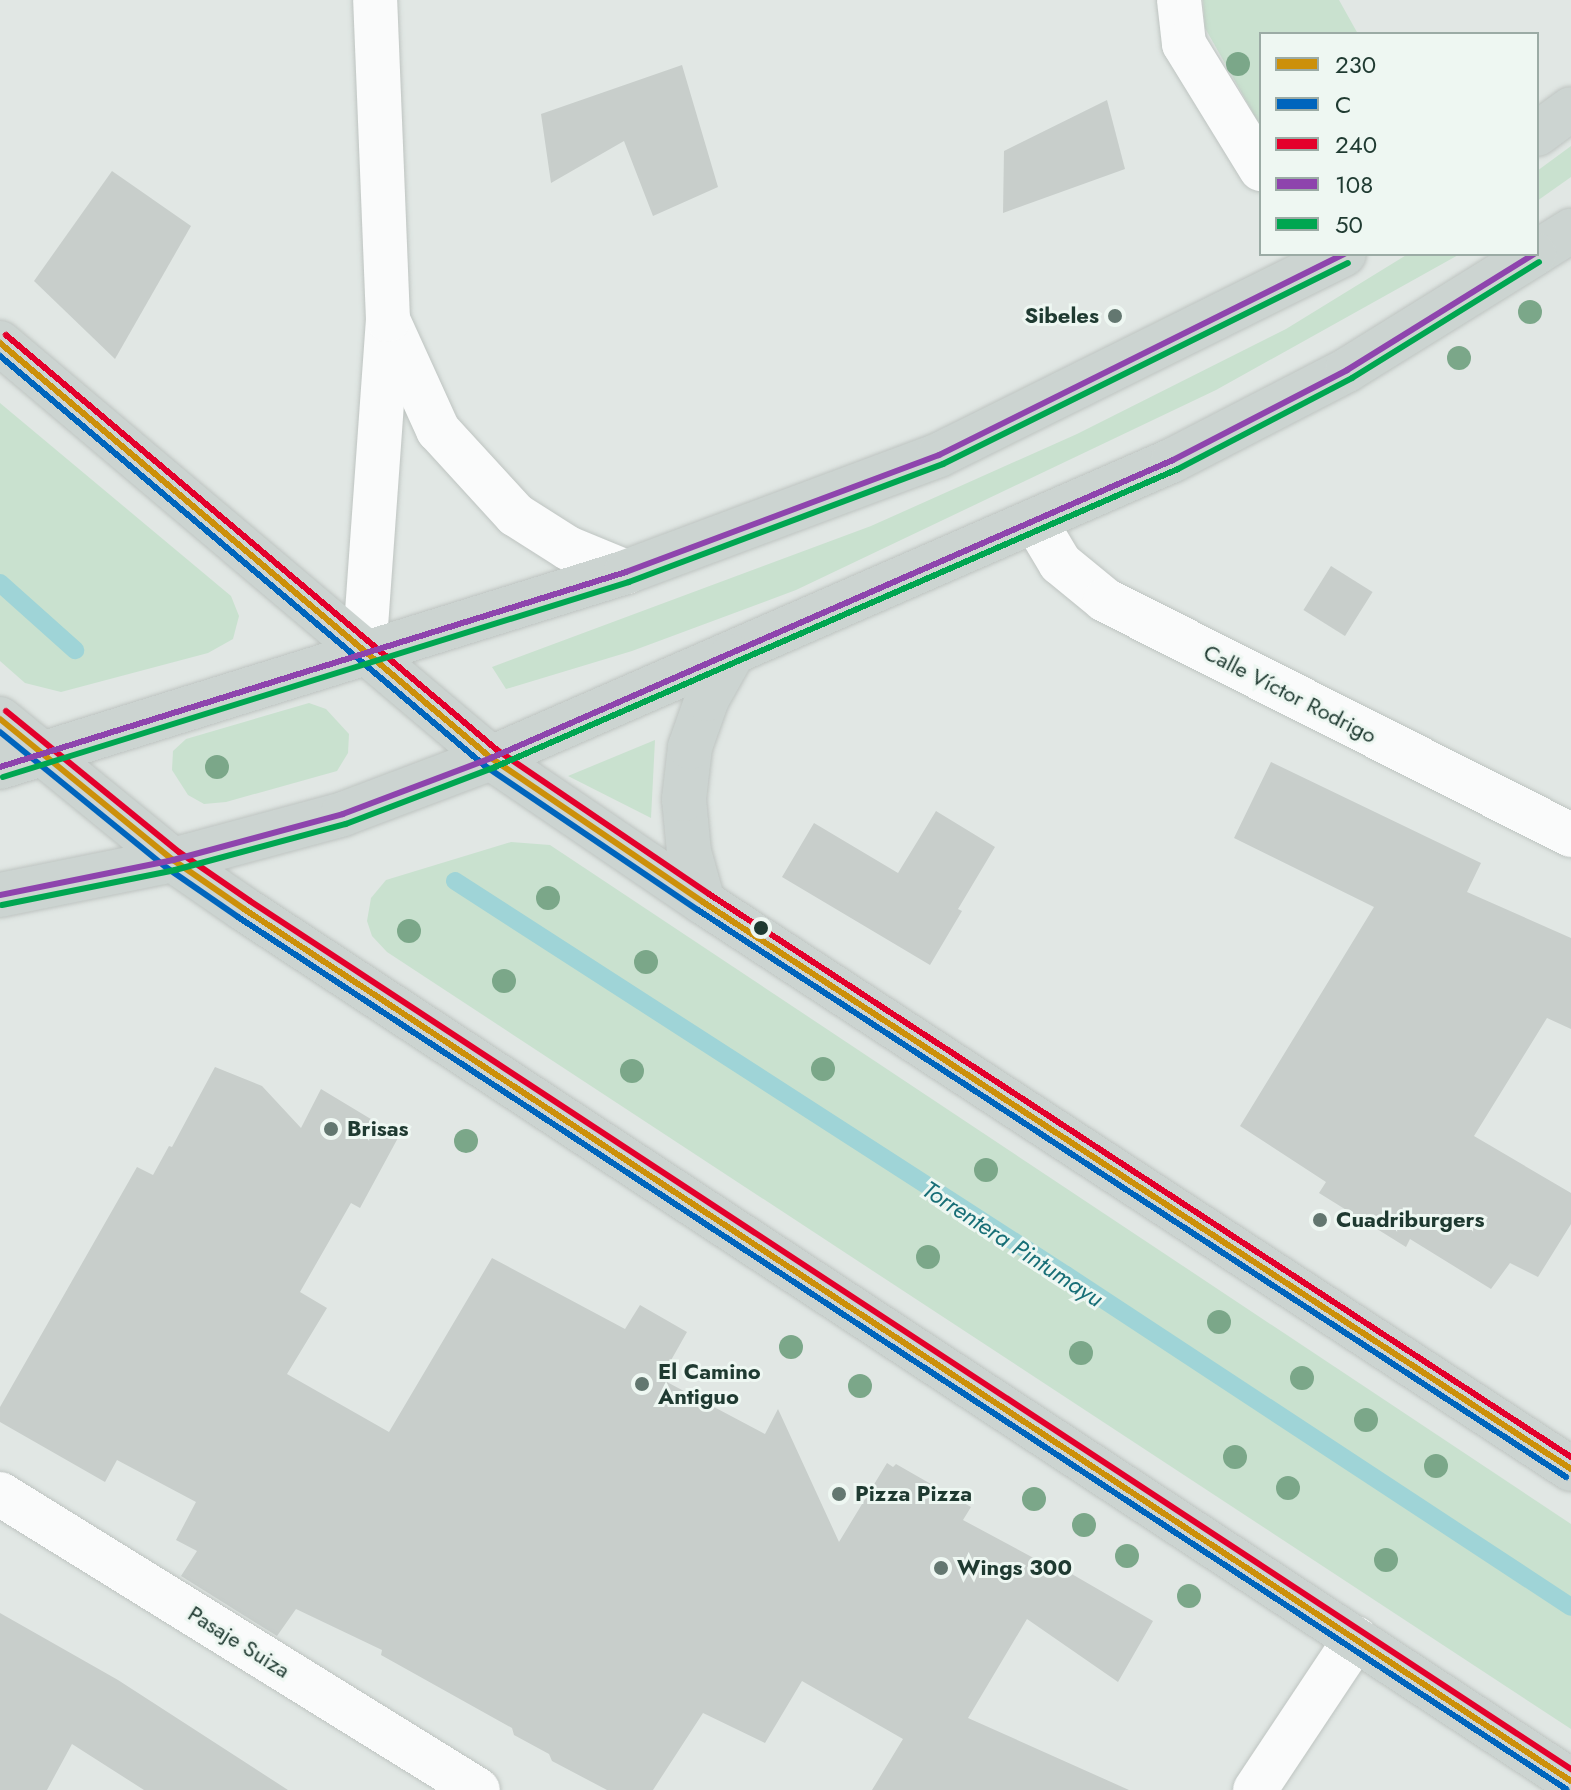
<!DOCTYPE html>
<html>
<head>
<meta charset="utf-8">
<style>
  body { margin:0 }
  #map { position:relative; width:1571px; height:1790px; overflow:hidden; background:#e1e7e4; font-family:Jost,sans-serif }
  div>[style] { position:absolute }
  .green>* { inset:0; background:#c9e1cf }
  .stream>* { height:18px; margin:-9px; padding:0 9px; transform-origin:9px; border-radius:9px; background:#9fd4d7 }
  .building>* { inset:0; background:#c8cecb; transform-origin:0 0 }
  .roads { filter:drop-shadow(0 0 2px #bec4c1) drop-shadow(0 0 2px #bec4c1) }
  .minor>* { height:44px; margin:-22px; padding:0 22px; transform-origin:22px; border-radius:22px; background:#fafbfb }
  .major>* { height:44px; margin:-22px; padding:0 22px; transform-origin:22px; border-radius:22px; background:#ccd4d1 }
  .bus-1>* { height:6px; margin:-3px; padding:0 3px; transform-origin:3px; border-radius:3px; background:#cc900a }
  .bus-2>* { height:6px; margin:-3px; padding:0 3px; transform-origin:3px; border-radius:3px; background:#0065bd }
  .bus-3>* { height:6px; margin:-3px; padding:0 3px; transform-origin:3px; border-radius:3px; background:#e4002b }
  .bus-4>* { height:6px; margin:-3px; padding:0 3px; transform-origin:3px; border-radius:3px; background:#8e44ad }
  .bus-5>* { height:6px; margin:-3px; padding:0 3px; transform-origin:3px; border-radius:3px; background:#00a651 }
  .trees>* { width:24px; height:24px; margin:-12px; border-radius:50%; background:#7ba789 }
  .dots>* { width:22px; height:22px; translate:-50% -50%; box-sizing:border-box; border:4px solid #eef7f2; border-radius:50% }
  span { translate:-50% -50%; white-space:nowrap; text-align:center; line-height:1.15; -webkit-text-stroke:6px #eef7f2; paint-order:stroke }
  .poi-label { font-size:22px; color:#1f3a31; font-weight:700 }
  .right { translate:-100% -50%; text-align:right }
  .left { translate:0 -50%; text-align:left }
  .street-label { font-size:22px; color:#1f3a31 }
  .water-label { font-size:24px; color:#186f77; font-style:italic }
  .legend { position:absolute; left:1259px; top:32px; width:280px; height:224px; box-sizing:border-box; background:#eef7f2; border:2px solid #9baba5; margin:0; padding:10px 14px; list-style:none; font-size:24px; color:#1f3a31 }
  .legend li { display:flex; align-items:center; gap:16px; height:40px }
  .legend b { width:40px; border:2px solid #9baba5 }
</style>
</head>
<body>
<div id="map">
  <div class="green">
    <i style="clip-path:polygon(1203px 0,1339px 0,1358px 34px,1261px 34px,1261px 127px,1205px 28px)"></i>
    <i style="clip-path:polygon(1571px 146px,1571px 177px,1537px 201px,1537px 171px)"></i>
    <i style="clip-path:polygon(1408px 254px,1460px 254px,1216px 390px,796px 590px,632px 651px,506px 689px,492px 667px,871px 526px,1077px 434px,1286px 329px)"></i>
    <i style="clip-path:polygon(0 403px,231px 596px,239px 616px,233px 639px,208px 653px,61px 692px,25px 683px,0 661px)"></i>
    <i style="clip-path:polygon(309px 703px,326px 709px,349px 734px,348px 753px,337px 771px,226px 802px,204px 804px,188px 795px,172px 770px,173px 751px,186px 739px)"></i>
    <i style="clip-path:polygon(655px 740px,651px 818px,568px 776px)"></i>
    <i style="clip-path:polygon(511px 842px,550px 845px,1571px 1524px,1571px 1729px,387px 952px,372px 936px,367px 921px,371px 898px,386px 880px)"></i>
  </div>
  <div class="stream">
    <i style="left:0;top:583px;width:101px;rotate:41.8deg"></i>
    <i style="left:455px;top:881px;width:727px;rotate:32.82deg"></i>
    <i style="left:1066px;top:1275px;width:604px;rotate:33.32deg"></i>
  </div>
  <div class="building">
    <i style="clip-path:polygon(682px 65px,718px 187px,653px 216px,624px 141px,551px 183px,541px 114px)"></i>
    <i style="clip-path:polygon(1107px 100px,1125px 169px,1003px 213px,1004px 151px)"></i>
    <i style="clip-path:polygon(112px 171px,191px 226px,115px 359px,34px 281px)"></i>
    <i style="left:1331px;top:566px;width:49px;height:52px;rotate:32deg"></i>
    <i style="clip-path:polygon(1271px 762px,1481px 863px,1467px 892px,1571px 938px,1571px 1029px,1547px 1018px,1474px 1136px,1571px 1193px,1571px 1224px,1538px 1277px,1510px 1263px,1491px 1289px,1410px 1239px,1406px 1247px,1319px 1193px,1326px 1182px,1240px 1126px,1374px 907px,1234px 838px)"></i>
    <i style="clip-path:polygon(936px 811px,995px 847px,958px 909px,962px 911px,930px 965px,782px 877px,814px 823px,898px 873px)"></i>
    <i style="clip-path:polygon(215px 1067px,262px 1086px,301px 1128px,321px 1089px,399px 1136px,360px 1208px,351px 1203px,300px 1292px,327px 1308px,287px 1374px,389px 1432px,492px 1258px,625px 1329px,640px 1305px,687px 1332px,670px 1362px,675px 1366px,665px 1381px,765px 1434px,778px 1409px,839px 1542px,887px 1463px,893px 1467px,896px 1464px,971px 1507px,963px 1520px,1041px 1562px,1051px 1562px,1153px 1621px,1118px 1682px,1027px 1619px,968px 1718px,1129px 1790px,872px 1790px,903px 1739px,802px 1681px,765px 1743px,703px 1713px,653px 1790px,607px 1790px,552px 1761px,549px 1754px,514px 1735px,512px 1728px,381px 1655px,382px 1650px,296px 1609px,277px 1636px,181px 1576px,197px 1551px,176px 1540px,196px 1502px,117px 1460px,105px 1482px,0 1422px,0 1407px,137px 1167px,153px 1175px,169px 1146px,172px 1147px)"></i>
    <i style="clip-path:polygon(0 1613px,118px 1680px,288px 1790px,144px 1790px,72px 1744px,47px 1790px,0 1790px)"></i>
  </div>
  <div class="roads">
    <div class="minor">
      <i style="left:1179px;top:0;width:44px;rotate:83.5deg"></i>
      <i style="left:1184px;top:44px;width:147px;rotate:58.4deg"></i>
      <i style="left:389px;top:322px;width:119px;rotate:65.6deg"></i>
      <i style="left:438px;top:430px;width:115px;rotate:47.5deg"></i>
      <i style="left:516px;top:515px;width:62px;rotate:32.4deg"></i>
      <i style="left:568px;top:548px;width:63px;rotate:22.5deg"></i>
      <i style="left:1035px;top:521px;width:49px;rotate:59.2deg"></i>
      <i style="left:1060px;top:563px;width:58px;rotate:39.4deg"></i>
      <i style="left:1105px;top:600px;width:522px;rotate:26.76deg"></i>
      <i style="left:364px;top:654px;width:335px;rotate:-85.9deg"></i>
      <i style="left:388px;top:320px;width:320px;rotate:-92.3deg"></i>
      <i style="left:0;top:1494px;width:562px;rotate:31.77deg"></i>
      <i style="left:1255px;top:1790px;width:182px;rotate:-56.4deg"></i>
    </div>
    <div class="major">
      <i style="left:1537px;top:134px;width:42px;rotate:-36.3deg"></i>
      <i style="left:1537px;top:252px;width:40px;rotate:-32deg"></i>
      <i style="left:0;top:343px;width:643px;rotate:40.2deg"></i>
      <i style="left:491px;top:758px;width:256px;rotate:34.2deg"></i>
      <i style="left:703px;top:902px;width:1037px;rotate:33.15deg"></i>
      <i style="left:0;top:719px;width:223px;rotate:39.2deg"></i>
      <i style="left:173px;top:860px;width:86px;rotate:34.6deg"></i>
      <i style="left:244px;top:909px;width:1588px;rotate:33.31deg"></i>
      <i style="left:0;top:767px;width:656px;rotate:-17.3deg"></i>
      <i style="left:626px;top:572px;width:334px;rotate:-20.5deg"></i>
      <i style="left:939px;top:455px;width:452px;rotate:-26.4deg"></i>
      <i style="left:0;top:895px;width:177px;rotate:-11.4deg"></i>
      <i style="left:173px;top:860px;width:176px;rotate:-15.1deg"></i>
      <i style="left:343px;top:814px;width:158px;rotate:-20.7deg"></i>
      <i style="left:491px;top:758px;width:744px;rotate:-23.6deg"></i>
      <i style="left:1173px;top:460px;width:196px;rotate:-27.3deg"></i>
      <i style="left:1347px;top:370px;width:220px;rotate:-31.8deg"></i>
      <i style="left:703px;top:902px;width:52px;rotate:-105.6deg"></i>
      <i style="left:689px;top:852px;width:53px;rotate:-95.4deg"></i>
      <i style="left:684px;top:799px;width:52px;rotate:-83.4deg"></i>
      <i style="left:690px;top:747px;width:51px;rotate:-70.5deg"></i>
      <i style="left:707px;top:699px;width:49px;rotate:-60.8deg"></i>
    </div>
  </div>
  <div class="bus-1">
    <i style="left:0;top:343px;width:643px;rotate:40.2deg"></i>
    <i style="left:491px;top:758px;width:256px;rotate:34.2deg"></i>
    <i style="left:703px;top:902px;width:1037px;rotate:33.15deg"></i>
    <i style="left:0;top:719px;width:223px;rotate:39.2deg"></i>
    <i style="left:173px;top:860px;width:86px;rotate:34.6deg"></i>
    <i style="left:244px;top:909px;width:1588px;rotate:33.31deg"></i>
  </div>
  <div class="bus-2">
    <i style="left:0;top:356px;width:635px;rotate:40.21deg"></i>
    <i style="left:485px;top:766px;width:257px;rotate:34.1deg"></i>
    <i style="left:698px;top:910px;width:1037px;rotate:33.15deg"></i>
    <i style="left:0;top:732px;width:215px;rotate:39.2deg"></i>
    <i style="left:167px;top:868px;width:86px;rotate:34.6deg"></i>
    <i style="left:238px;top:917px;width:1589px;rotate:33.29deg"></i>
  </div>
  <div class="bus-3">
    <i style="left:6px;top:335px;width:643px;rotate:40.2deg"></i>
    <i style="left:497px;top:750px;width:256px;rotate:34.2deg"></i>
    <i style="left:709px;top:894px;width:1030px;rotate:33.15deg"></i>
    <i style="left:6px;top:711px;width:223px;rotate:39.2deg"></i>
    <i style="left:179px;top:852px;width:86px;rotate:34.6deg"></i>
    <i style="left:250px;top:901px;width:1581px;rotate:33.31deg"></i>
  </div>
  <div class="bus-4">
    <i style="left:0;top:767px;width:656px;rotate:-17.3deg"></i>
    <i style="left:626px;top:572px;width:334px;rotate:-20.5deg"></i>
    <i style="left:939px;top:455px;width:452px;rotate:-26.4deg"></i>
    <i style="left:0;top:895px;width:177px;rotate:-11.4deg"></i>
    <i style="left:173px;top:860px;width:176px;rotate:-15.1deg"></i>
    <i style="left:343px;top:814px;width:158px;rotate:-20.7deg"></i>
    <i style="left:491px;top:758px;width:744px;rotate:-23.6deg"></i>
    <i style="left:1173px;top:460px;width:196px;rotate:-27.3deg"></i>
    <i style="left:1347px;top:370px;width:220px;rotate:-31.8deg"></i>
  </div>
  <div class="bus-5">
    <i style="left:3px;top:777px;width:656px;rotate:-17.3deg"></i>
    <i style="left:629px;top:582px;width:335px;rotate:-20.6deg"></i>
    <i style="left:943px;top:464px;width:452px;rotate:-26.4deg"></i>
    <i style="left:2px;top:905px;width:177px;rotate:-11.4deg"></i>
    <i style="left:175px;top:870px;width:177px;rotate:-15.1deg"></i>
    <i style="left:346px;top:824px;width:160px;rotate:-20.9deg"></i>
    <i style="left:495px;top:767px;width:745px;rotate:-23.57deg"></i>
    <i style="left:1178px;top:469px;width:196px;rotate:-27.6deg"></i>
    <i style="left:1352px;top:378px;width:220px;rotate:-31.8deg"></i>
  </div>
  <div class="trees">
    <i style="left:1238px;top:64px"></i>
    <i style="left:1530px;top:312px"></i>
    <i style="left:1459px;top:358px"></i>
    <i style="left:217px;top:767px"></i>
    <i style="left:548px;top:898px"></i>
    <i style="left:409px;top:931px"></i>
    <i style="left:646px;top:962px"></i>
    <i style="left:504px;top:981px"></i>
    <i style="left:823px;top:1069px"></i>
    <i style="left:632px;top:1071px"></i>
    <i style="left:466px;top:1141px"></i>
    <i style="left:986px;top:1170px"></i>
    <i style="left:928px;top:1257px"></i>
    <i style="left:1219px;top:1322px"></i>
    <i style="left:791px;top:1347px"></i>
    <i style="left:1081px;top:1353px"></i>
    <i style="left:1302px;top:1378px"></i>
    <i style="left:860px;top:1386px"></i>
    <i style="left:1366px;top:1420px"></i>
    <i style="left:1235px;top:1457px"></i>
    <i style="left:1436px;top:1466px"></i>
    <i style="left:1288px;top:1488px"></i>
    <i style="left:1034px;top:1499px"></i>
    <i style="left:1084px;top:1525px"></i>
    <i style="left:1127px;top:1556px"></i>
    <i style="left:1386px;top:1560px"></i>
    <i style="left:1189px;top:1596px"></i>
  </div>
  <div class="dots">
    <i style="left:1115px;top:316px;background:#637770"></i>
    <i style="left:761px;top:928px;background:#1f3a31"></i>
    <i style="left:331px;top:1129px;background:#637770"></i>
    <i style="left:1320px;top:1220px;background:#637770"></i>
    <i style="left:642px;top:1384px;background:#637770"></i>
    <i style="left:839px;top:1494px;background:#637770"></i>
    <i style="left:941px;top:1568px;background:#637770"></i>
  </div>
  <div class="poi-label">
    <span class="right" style="left:1099px;top:316px">Sibeles</span>
    <span class="left" style="left:347px;top:1129px">Brisas</span>
    <span class="left" style="left:1336px;top:1220px">Cuadriburgers</span>
    <span class="left" style="left:658px;top:1384px">El Camino<br>Antiguo</span>
    <span class="left" style="left:855px;top:1494px">Pizza Pizza</span>
    <span class="left" style="left:957px;top:1568px">Wings 300</span>
  </div>
  <div class="street-label">
    <span style="left:1290px;top:694px;rotate:27deg">Calle Víctor Rodrigo</span>
    <span style="left:239px;top:1642px;rotate:32deg">Pasaje Suiza</span>
  </div>
  <div class="water-label">
    <span style="left:1013px;top:1244px;rotate:33deg">Torrentera Pintumayu</span>
  </div>
  <ul class="legend">
  <li><b style="height:10px;background:#cc900a"></b>230</li>
  <li><b style="height:10px;background:#0065bd"></b>C</li>
  <li><b style="height:10px;background:#e4002b"></b>240</li>
  <li><b style="height:10px;background:#8e44ad"></b>108</li>
  <li><b style="height:10px;background:#00a651"></b>50</li>
  </ul>
</div>
</body>
</html>
